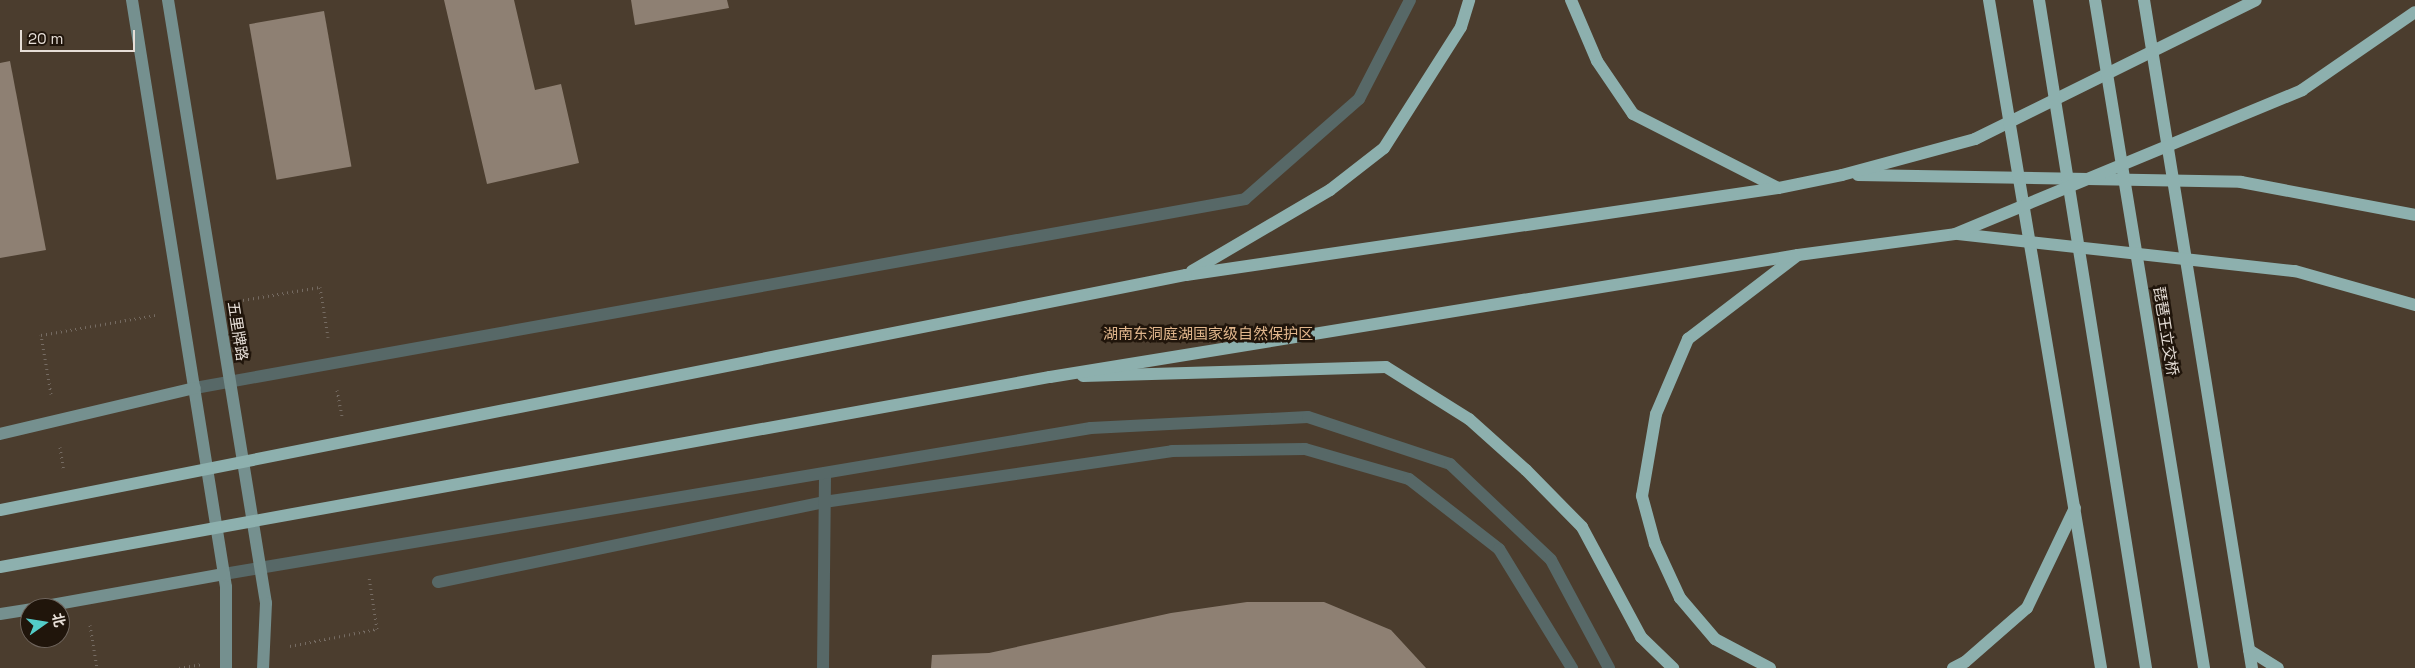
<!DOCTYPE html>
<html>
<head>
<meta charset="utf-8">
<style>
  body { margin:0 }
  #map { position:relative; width:2415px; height:668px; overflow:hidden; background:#2a1f14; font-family:"Space Grotesk","Noto Sans SC",sans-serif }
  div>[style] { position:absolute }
  .green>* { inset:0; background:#4b3d2e }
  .building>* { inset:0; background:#8e8073; transform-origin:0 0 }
  .path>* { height:3px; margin-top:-1.5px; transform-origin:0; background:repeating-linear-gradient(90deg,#756b62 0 1px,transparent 0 5px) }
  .minor>* { height:12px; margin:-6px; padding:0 6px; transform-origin:6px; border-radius:6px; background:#576867 }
  .tertiary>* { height:12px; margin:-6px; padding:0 6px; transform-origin:6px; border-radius:6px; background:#576867 }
  .secondary>* { height:12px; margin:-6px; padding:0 6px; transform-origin:6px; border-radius:6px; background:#75908f }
  .primary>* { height:12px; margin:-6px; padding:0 6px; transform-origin:6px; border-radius:6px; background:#8db0ae }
  .primary-bridge>* { height:12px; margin:-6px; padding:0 6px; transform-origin:6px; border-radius:6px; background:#8db0ae }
  span { translate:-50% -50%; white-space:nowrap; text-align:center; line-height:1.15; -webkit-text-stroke:5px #20150b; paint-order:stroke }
  .street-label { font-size:15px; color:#e6ded7 }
  .park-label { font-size:15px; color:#e1b68c }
  .north { position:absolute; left:20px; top:598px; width:50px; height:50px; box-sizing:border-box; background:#20150b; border:1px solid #6f655d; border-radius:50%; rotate:77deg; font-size:14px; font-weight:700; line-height:20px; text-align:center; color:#e6ded7 }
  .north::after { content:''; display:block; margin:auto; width:18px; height:22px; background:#53cdc9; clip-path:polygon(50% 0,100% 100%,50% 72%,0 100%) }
  .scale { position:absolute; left:20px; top:30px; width:115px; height:22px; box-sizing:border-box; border:2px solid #e6ded7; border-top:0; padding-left:6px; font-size:15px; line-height:18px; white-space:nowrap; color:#e6ded7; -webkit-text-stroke:4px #20150b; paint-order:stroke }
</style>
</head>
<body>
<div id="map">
  <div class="green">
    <i style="clip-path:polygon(evenodd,0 0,2415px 0,2415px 668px,0 668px,0 0,30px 608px,60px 608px,60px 638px,30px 638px,30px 608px)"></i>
  </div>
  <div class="building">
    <i style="clip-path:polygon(444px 0,514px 0,535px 90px,561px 84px,579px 163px,487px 184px)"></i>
    <i style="clip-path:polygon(631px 0,727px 0,729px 8px,635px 25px)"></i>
    <i style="left:324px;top:11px;width:158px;height:76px;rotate:80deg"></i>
    <i style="clip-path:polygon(10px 61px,46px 250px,0 258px,0 63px)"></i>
    <i style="clip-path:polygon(1247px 602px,1324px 602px,1391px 630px,1426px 668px,931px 668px,932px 655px,989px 653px,1171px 613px)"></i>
  </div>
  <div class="path">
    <i style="left:243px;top:300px;width:78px;rotate:-9.6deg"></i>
    <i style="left:320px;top:287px;width:51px;rotate:80.9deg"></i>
    <i style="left:337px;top:390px;width:26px;rotate:79deg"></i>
    <i style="left:51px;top:394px;width:60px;rotate:-99.6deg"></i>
    <i style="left:41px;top:335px;width:117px;rotate:-9.9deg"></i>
    <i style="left:60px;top:447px;width:24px;rotate:81deg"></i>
    <i style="left:90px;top:625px;width:44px;rotate:80.8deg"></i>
    <i style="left:290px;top:646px;width:89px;rotate:-11.1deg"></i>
    <i style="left:377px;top:629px;width:53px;rotate:-98.7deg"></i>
    <i style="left:179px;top:668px;width:22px;rotate:-10deg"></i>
  </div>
  <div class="minor">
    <i style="left:438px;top:582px;width:394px;rotate:-11.7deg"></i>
    <i style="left:824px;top:502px;width:352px;rotate:-8.3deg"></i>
    <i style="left:1172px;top:451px;width:133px;rotate:-0.9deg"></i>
    <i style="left:1305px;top:449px;width:108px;rotate:16.1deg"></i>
    <i style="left:1409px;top:479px;width:114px;rotate:37.9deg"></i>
    <i style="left:1499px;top:549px;width:140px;rotate:58.5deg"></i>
    <i style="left:823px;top:668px;width:195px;rotate:-89.4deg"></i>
  </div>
  <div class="tertiary">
    <i style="left:195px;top:388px;width:1067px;rotate:-10.2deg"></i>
    <i style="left:1245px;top:199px;width:152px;rotate:-41.3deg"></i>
    <i style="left:1359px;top:99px;width:111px;rotate:-62.7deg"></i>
    <i style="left:224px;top:574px;width:879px;rotate:-9.56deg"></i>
    <i style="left:1091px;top:428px;width:217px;rotate:-2.9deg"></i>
    <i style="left:1308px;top:417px;width:150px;rotate:18.3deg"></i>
    <i style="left:1450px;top:464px;width:139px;rotate:43.5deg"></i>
    <i style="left:1551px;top:560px;width:123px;rotate:61.8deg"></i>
  </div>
  <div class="secondary">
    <i style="left:132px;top:0;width:594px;rotate:80.9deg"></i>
    <i style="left:226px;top:587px;width:81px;rotate:90deg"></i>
    <i style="left:168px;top:0;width:611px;rotate:80.77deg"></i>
    <i style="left:266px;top:603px;width:65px;rotate:92.6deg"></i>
    <i style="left:0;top:434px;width:200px;rotate:-13.3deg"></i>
    <i style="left:35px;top:608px;width:192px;rotate:-10.2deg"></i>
    <i style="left:0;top:614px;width:30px;rotate:-9deg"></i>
  </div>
  <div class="primary">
    <i style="left:1571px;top:0;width:66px;rotate:66.9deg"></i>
    <i style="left:1597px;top:61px;width:64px;rotate:55.8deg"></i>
    <i style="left:1633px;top:114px;width:163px;rotate:27deg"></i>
    <i style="left:1858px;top:175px;width:383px;rotate:1deg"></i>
    <i style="left:2241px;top:182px;width:177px;rotate:10.7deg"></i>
    <i style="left:1192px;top:271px;width:160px;rotate:-30.4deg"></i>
    <i style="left:1330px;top:190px;width:68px;rotate:-37.9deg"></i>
    <i style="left:1384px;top:148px;width:143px;rotate:-57.5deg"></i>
    <i style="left:1461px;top:27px;width:28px;rotate:-73deg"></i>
    <i style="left:1186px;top:275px;width:598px;rotate:-8.36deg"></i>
    <i style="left:1778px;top:188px;width:65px;rotate:-11.5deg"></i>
    <i style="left:1842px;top:175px;width:138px;rotate:-15.1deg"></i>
    <i style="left:1975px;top:139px;width:313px;rotate:-26.3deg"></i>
    <i style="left:1083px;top:376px;width:303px;rotate:-1.7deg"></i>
    <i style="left:1386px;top:367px;width:98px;rotate:32.1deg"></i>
    <i style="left:1469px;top:419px;width:76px;rotate:41.8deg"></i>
    <i style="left:1526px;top:470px;width:80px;rotate:45.5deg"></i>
    <i style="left:1582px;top:527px;width:125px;rotate:61.8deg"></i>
    <i style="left:1641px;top:637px;width:45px;rotate:44.1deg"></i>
    <i style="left:2249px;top:650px;width:34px;rotate:32deg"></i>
    <i style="left:1770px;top:668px;width:62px;rotate:-152.2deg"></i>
    <i style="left:1715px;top:639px;width:54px;rotate:-130.5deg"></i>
    <i style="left:1680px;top:598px;width:60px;rotate:-114.8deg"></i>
    <i style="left:1655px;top:544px;width:50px;rotate:-105.2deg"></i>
    <i style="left:1642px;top:496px;width:83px;rotate:-80.3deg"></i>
    <i style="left:1656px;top:414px;width:82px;rotate:-66.9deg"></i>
    <i style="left:1688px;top:339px;width:138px;rotate:-37.4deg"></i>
    <i style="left:1953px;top:668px;width:13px;rotate:-27deg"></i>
    <i style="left:1965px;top:662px;width:82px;rotate:-41.1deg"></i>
    <i style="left:2027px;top:608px;width:111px;rotate:-64.4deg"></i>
  </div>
  <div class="primary-bridge">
    <i style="left:1989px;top:0;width:677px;rotate:80.48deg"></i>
    <i style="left:2039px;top:0;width:677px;rotate:80.9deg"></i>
    <i style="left:2095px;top:0;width:677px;rotate:80.73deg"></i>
    <i style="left:2144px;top:0;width:677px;rotate:80.82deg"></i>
    <i style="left:1958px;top:234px;width:339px;rotate:6.3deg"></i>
    <i style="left:2295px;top:271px;width:125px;rotate:15.8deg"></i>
    <i style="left:0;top:510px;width:1209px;rotate:-11.21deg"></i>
    <i style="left:0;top:567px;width:1067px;rotate:-10.26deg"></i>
    <i style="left:1050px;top:377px;width:758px;rotate:-9.26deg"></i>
    <i style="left:1798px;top:255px;width:158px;rotate:-7.6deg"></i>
    <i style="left:1955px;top:234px;width:376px;rotate:-22.5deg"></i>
    <i style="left:2302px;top:90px;width:137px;rotate:-34.6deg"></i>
  </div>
  <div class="street-label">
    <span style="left:238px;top:331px;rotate:81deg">五里牌路</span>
    <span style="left:2166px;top:331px;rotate:81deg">琵琶王立交桥</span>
  </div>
  <div class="park-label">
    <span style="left:1208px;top:334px">湖南东洞庭湖国家级自然保护区</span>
  </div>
  <div class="north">北</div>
  <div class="scale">20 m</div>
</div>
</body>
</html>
